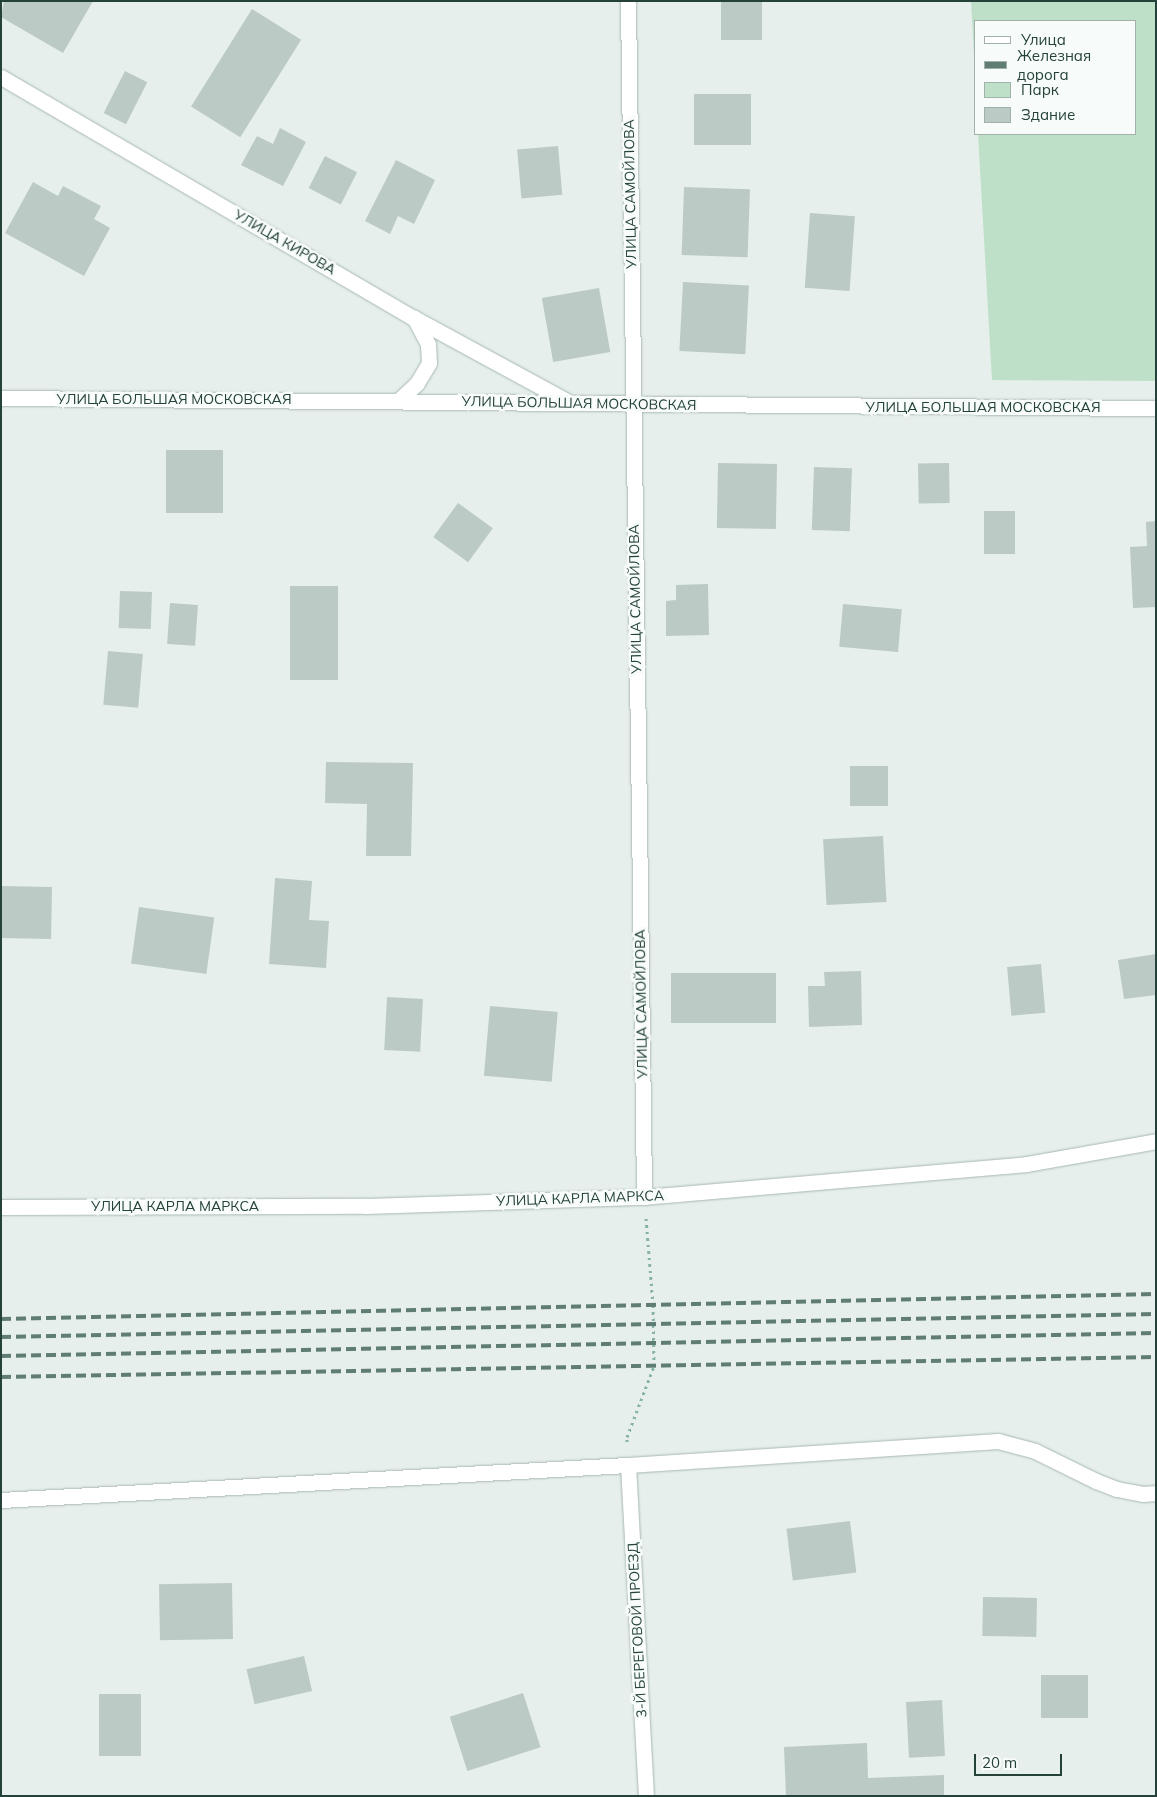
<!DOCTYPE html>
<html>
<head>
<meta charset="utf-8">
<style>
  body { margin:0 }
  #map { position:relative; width:1157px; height:1797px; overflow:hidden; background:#e6efeb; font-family:Mulish,sans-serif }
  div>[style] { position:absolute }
  .green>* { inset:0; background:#bfe0c8 }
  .building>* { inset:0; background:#bbcac4; transform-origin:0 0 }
  .path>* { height:3px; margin-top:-1.5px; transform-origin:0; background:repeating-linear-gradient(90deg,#86b3a5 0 2.5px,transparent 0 6.5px) }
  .roads { filter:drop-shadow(0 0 1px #a8b8b2) drop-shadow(0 0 1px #a8b8b2) }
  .minor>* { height:15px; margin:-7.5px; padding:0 7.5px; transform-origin:7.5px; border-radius:7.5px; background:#fff }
  .rail>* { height:4px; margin-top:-2px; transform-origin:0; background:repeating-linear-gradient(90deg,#5f7d75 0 10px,transparent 0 15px) }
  span { translate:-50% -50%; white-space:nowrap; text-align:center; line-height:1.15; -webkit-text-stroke:5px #f7fbf9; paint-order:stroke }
  .street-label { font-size:14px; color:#24423a }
  .frame { position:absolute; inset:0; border:2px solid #24423a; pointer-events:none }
  .legend { position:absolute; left:974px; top:20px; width:162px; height:115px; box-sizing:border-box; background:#f7fbf9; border:1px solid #a3b1ad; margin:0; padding:6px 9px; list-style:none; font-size:15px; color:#24423a }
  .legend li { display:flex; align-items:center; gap:10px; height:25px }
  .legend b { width:25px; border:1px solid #a3b1ad }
  .scale { position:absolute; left:974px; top:1754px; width:88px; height:22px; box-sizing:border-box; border:2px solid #24423a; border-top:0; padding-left:6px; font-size:15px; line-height:18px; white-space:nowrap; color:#24423a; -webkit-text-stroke:4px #f7fbf9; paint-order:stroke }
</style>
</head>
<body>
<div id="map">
  <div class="green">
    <i style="clip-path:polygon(971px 1px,1156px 1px,1156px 381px,992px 380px,978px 134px,1136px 134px,1136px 21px,976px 21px,976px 91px)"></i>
  </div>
  <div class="building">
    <i style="clip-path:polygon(4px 1px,93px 1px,63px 53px,1px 17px)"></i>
    <i style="left:721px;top:1px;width:41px;height:39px"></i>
    <i style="left:252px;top:9px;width:58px;height:115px;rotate:32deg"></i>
    <i style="left:125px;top:71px;width:25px;height:47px;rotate:27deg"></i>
    <i style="left:751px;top:94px;width:51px;height:57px;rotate:90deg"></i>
    <i style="clip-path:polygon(280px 128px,306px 142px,283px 186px,241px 165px,257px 136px,273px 144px)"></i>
    <i style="left:558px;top:146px;width:49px;height:41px;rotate:85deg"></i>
    <i style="left:325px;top:156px;width:36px;height:36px;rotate:27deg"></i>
    <i style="clip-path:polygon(396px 160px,435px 180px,414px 224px,398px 216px,390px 234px,365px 221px)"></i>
    <i style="clip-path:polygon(33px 182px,58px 196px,63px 186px,101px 206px,94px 219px,110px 228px,84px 276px,5px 233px)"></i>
    <i style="left:684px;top:187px;width:66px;height:68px;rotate:2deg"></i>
    <i style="left:810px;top:213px;width:45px;height:75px;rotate:4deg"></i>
    <i style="left:683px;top:282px;width:66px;height:69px;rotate:3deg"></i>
    <i style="left:599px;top:288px;width:65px;height:58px;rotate:80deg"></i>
    <i style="left:166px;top:450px;width:57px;height:63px"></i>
    <i style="left:718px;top:463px;width:59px;height:65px;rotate:1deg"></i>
    <i style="left:949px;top:463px;width:40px;height:31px;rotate:89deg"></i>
    <i style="left:814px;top:467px;width:38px;height:63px;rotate:2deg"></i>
    <i style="left:458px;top:503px;width:43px;height:42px;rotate:36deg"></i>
    <i style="left:984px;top:511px;width:31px;height:43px"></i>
    <i style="clip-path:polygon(1156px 521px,1156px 607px,1133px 608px,1130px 547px,1147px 546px,1146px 522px)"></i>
    <i style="clip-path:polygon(708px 584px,709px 635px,666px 636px,666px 601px,676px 600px,676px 585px)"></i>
    <i style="left:290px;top:586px;width:48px;height:94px"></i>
    <i style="left:120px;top:591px;width:32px;height:37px;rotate:2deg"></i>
    <i style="left:170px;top:603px;width:28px;height:41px;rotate:4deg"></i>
    <i style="left:843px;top:604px;width:59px;height:43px;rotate:5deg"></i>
    <i style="left:108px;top:651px;width:35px;height:54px;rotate:5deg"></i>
    <i style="clip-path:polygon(326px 762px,413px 763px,411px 856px,366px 856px,367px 804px,325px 803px)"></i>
    <i style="left:850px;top:766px;width:38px;height:40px"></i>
    <i style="left:883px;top:836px;width:66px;height:60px;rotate:87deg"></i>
    <i style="clip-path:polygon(275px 878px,312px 881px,309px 920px,329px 921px,326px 968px,269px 964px)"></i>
    <i style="left:1px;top:886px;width:51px;height:52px;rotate:1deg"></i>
    <i style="left:139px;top:907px;width:76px;height:57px;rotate:8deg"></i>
    <i style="clip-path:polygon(1156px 954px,1156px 995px,1124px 999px,1118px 960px)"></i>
    <i style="left:1041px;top:964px;width:49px;height:34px;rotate:85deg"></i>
    <i style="clip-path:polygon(861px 971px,862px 1025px,809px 1027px,808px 986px,825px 986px,824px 972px)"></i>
    <i style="left:776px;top:973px;width:50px;height:105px;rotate:90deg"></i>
    <i style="left:387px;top:997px;width:36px;height:53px;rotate:3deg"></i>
    <i style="left:490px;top:1006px;width:68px;height:70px;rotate:5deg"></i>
    <i style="left:850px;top:1521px;width:52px;height:64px;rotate:83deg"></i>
    <i style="left:232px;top:1583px;width:56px;height:73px;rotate:89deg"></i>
    <i style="left:983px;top:1597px;width:54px;height:39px;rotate:1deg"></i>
    <i style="left:304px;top:1656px;width:36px;height:59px;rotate:77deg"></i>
    <i style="left:1041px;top:1675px;width:47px;height:43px"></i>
    <i style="left:523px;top:1693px;width:57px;height:77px;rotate:72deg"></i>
    <i style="left:99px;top:1694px;width:42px;height:62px"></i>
    <i style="left:942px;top:1700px;width:56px;height:36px;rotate:87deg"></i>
    <i style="clip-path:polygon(867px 1743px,868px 1778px,944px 1775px,944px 1796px,786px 1796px,784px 1747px)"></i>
  </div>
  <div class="path">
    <i style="left:627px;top:1442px;width:5px;rotate:-90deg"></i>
    <i style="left:627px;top:1437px;width:76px;rotate:-69.2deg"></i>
    <i style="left:654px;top:1366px;width:61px;rotate:-90.9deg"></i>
    <i style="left:653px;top:1305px;width:87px;rotate:-94.6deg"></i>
  </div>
  <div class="roads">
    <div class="minor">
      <i style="left:628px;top:1px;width:1196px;rotate:89.23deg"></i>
      <i style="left:1px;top:77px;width:478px;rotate:30.3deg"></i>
      <i style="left:414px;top:318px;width:174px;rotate:28.5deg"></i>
      <i style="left:1px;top:398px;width:1155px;rotate:0.5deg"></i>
      <i style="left:398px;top:401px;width:26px;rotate:-43deg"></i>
      <i style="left:417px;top:383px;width:23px;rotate:-59deg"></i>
      <i style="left:429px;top:363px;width:19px;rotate:-93deg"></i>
      <i style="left:428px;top:344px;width:30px;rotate:-118deg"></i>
      <i style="left:1px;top:1207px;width:365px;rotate:-0.2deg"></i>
      <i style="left:366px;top:1206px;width:278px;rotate:-1.9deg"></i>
      <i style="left:644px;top:1197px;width:383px;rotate:-4.9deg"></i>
      <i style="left:1026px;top:1164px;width:132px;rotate:-10deg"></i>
      <i style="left:628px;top:1465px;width:331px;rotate:86.9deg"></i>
      <i style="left:1px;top:1500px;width:628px;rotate:-3.2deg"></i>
      <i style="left:628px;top:1465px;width:371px;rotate:-3.7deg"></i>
      <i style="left:998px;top:1441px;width:38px;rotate:15deg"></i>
      <i style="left:1035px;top:1451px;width:68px;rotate:26.2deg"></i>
      <i style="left:1096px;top:1481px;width:22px;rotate:21deg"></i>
      <i style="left:1117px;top:1489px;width:26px;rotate:11deg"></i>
      <i style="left:1143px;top:1494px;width:13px;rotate:-4deg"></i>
    </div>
  </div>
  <div class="rail">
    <i style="left:1px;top:1319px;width:1155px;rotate:-1.24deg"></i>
    <i style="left:1px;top:1337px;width:1155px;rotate:-1.14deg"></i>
    <i style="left:1px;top:1356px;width:1155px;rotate:-1.14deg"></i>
    <i style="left:1px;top:1377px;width:1155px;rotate:-0.99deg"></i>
  </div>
  <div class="street-label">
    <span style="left:630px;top:194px;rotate:-91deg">УЛИЦА САМОЙЛОВА</span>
    <span style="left:285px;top:242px;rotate:30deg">УЛИЦА КИРОВА</span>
    <span style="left:174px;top:399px">УЛИЦА БОЛЬШАЯ МОСКОВСКАЯ</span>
    <span style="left:579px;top:403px;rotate:1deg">УЛИЦА БОЛЬШАЯ МОСКОВСКАЯ</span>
    <span style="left:983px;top:407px">УЛИЦА БОЛЬШАЯ МОСКОВСКАЯ</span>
    <span style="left:635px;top:599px;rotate:-91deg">УЛИЦА САМОЙЛОВА</span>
    <span style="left:641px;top:1004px;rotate:-91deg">УЛИЦА САМОЙЛОВА</span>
    <span style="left:580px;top:1198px;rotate:-2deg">УЛИЦА КАРЛА МАРКСА</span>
    <span style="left:175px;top:1206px">УЛИЦА КАРЛА МАРКСА</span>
    <span style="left:637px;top:1630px;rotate:-93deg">3-Й БЕРЕГОВОЙ ПРОЕЗД</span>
  </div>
  <div class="frame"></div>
  <ul class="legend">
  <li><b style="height:6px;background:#fff"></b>Улица</li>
  <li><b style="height:6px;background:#5f7d75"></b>Железная дорога</li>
  <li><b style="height:14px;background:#bfe0c8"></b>Парк</li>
  <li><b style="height:14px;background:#bbcac4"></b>Здание</li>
  </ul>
  <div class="scale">20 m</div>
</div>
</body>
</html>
